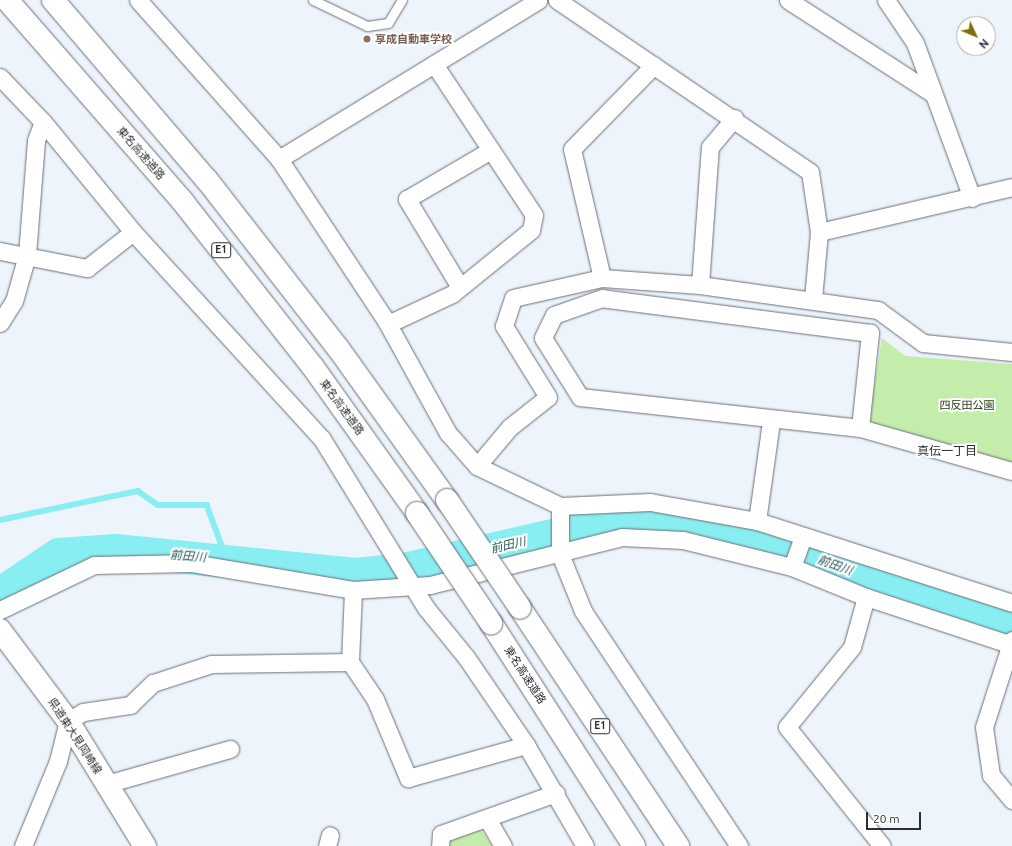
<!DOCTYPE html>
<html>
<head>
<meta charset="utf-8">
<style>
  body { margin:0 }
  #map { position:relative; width:1012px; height:846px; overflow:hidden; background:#eef4fc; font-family:Ubuntu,"Noto Sans JP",sans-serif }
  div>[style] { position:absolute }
  .green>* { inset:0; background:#c4ecab }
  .stream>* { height:5.5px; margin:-2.75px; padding:0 2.75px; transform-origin:2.75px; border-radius:2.75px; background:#89eef2 }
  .river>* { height:33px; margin:-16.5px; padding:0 16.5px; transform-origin:16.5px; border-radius:16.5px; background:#89eef2 }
  .roads { filter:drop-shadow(0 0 1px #6a6f76) drop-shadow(0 0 1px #6a6f76) }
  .service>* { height:9px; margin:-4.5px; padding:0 4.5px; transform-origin:4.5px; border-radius:4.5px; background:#fff }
  .minor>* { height:17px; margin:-8.5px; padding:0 8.5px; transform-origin:8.5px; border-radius:8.5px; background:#fff }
  .secondary>* { height:22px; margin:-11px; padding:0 11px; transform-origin:11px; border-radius:11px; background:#fff }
  .motorway>* { height:22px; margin:-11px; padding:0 11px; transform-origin:11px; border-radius:11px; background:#fff }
  .bridges { filter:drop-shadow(0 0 1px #6a6f76) drop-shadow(0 0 1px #6a6f76) }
  .motorway-bridge>* { height:22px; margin:-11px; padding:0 11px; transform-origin:11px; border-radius:11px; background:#fff }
  .dots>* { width:11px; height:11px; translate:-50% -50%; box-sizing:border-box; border:2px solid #fff; border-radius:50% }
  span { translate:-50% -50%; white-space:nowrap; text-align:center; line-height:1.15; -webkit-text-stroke:4px #fff; paint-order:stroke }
  .shield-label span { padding:1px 3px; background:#fff; border:1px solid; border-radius:3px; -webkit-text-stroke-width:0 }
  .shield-label { font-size:10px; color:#2b2d30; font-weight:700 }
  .education-label { font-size:11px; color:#785e54; font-weight:700 }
  .left { translate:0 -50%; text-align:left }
  .street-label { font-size:11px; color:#2b2d30 }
  .park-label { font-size:11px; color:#243d11 }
  .neighbourhood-label { font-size:12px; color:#282d33 }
  .water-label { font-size:12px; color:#2a585a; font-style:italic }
  .north { position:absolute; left:956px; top:16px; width:40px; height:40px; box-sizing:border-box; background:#fff; border:1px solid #aaabac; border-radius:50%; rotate:134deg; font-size:11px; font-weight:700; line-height:16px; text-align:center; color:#2b2d30 }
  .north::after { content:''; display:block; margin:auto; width:14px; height:18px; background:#806d09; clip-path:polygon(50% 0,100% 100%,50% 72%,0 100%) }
  .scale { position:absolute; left:866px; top:812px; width:55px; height:18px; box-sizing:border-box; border:2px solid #2b2d30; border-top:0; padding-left:5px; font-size:12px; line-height:14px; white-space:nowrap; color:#2b2d30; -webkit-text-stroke:3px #fff; paint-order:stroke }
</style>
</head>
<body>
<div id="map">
  <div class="green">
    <i style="clip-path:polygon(882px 338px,905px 356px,1012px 364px,1012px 464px,868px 424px)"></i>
    <i style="clip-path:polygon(480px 828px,492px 846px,447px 846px,448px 840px)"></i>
  </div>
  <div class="stream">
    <i style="left:0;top:520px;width:141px;rotate:-11.9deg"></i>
    <i style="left:138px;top:491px;width:24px;rotate:35deg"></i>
    <i style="left:158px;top:505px;width:49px"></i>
    <i style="left:207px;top:505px;width:58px;rotate:69.7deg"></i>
  </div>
  <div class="river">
    <i style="left:0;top:593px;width:70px;rotate:-33.9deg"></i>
    <i style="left:58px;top:554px;width:57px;rotate:-4deg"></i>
    <i style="left:115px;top:550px;width:241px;rotate:5.7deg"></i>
    <i style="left:355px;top:574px;width:48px;rotate:-5.9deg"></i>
    <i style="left:403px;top:569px;width:210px;rotate:-12.9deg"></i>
    <i style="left:608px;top:522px;width:71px"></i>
    <i style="left:679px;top:522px;width:100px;rotate:12.7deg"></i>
    <i style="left:777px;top:544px;width:249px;rotate:19.5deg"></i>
  </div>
  <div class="roads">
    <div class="service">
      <i style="left:313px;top:0;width:60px;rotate:25.7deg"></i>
      <i style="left:367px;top:26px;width:21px;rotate:-8deg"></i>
      <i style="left:388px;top:23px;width:27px;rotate:-59deg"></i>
    </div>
    <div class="minor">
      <i style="left:138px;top:0;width:213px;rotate:48.4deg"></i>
      <i style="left:279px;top:159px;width:192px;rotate:56.5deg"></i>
      <i style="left:385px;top:319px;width:130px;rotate:61.1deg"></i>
      <i style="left:448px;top:433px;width:44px;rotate:48.7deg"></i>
      <i style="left:477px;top:466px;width:92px;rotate:25.7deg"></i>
      <i style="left:560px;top:506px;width:90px;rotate:-2.5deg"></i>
      <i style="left:650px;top:502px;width:109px;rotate:10.1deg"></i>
      <i style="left:757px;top:521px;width:268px;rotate:17.8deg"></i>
      <i style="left:557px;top:0;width:306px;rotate:34.2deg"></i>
      <i style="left:810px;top:172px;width:61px;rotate:81.5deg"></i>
      <i style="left:819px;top:232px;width:67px;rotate:95.1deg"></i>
      <i style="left:788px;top:0;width:171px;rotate:32.9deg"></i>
      <i style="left:886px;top:0;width:52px;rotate:56deg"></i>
      <i style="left:915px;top:43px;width:165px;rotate:69.8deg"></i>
      <i style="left:0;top:77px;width:62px;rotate:46.3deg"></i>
      <i style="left:43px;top:122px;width:142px;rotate:50.7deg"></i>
      <i style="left:133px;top:232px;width:280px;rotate:47.6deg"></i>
      <i style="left:322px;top:439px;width:198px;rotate:58.4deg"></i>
      <i style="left:426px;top:608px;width:63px;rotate:50.8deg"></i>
      <i style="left:466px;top:657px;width:107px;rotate:55.7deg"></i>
      <i style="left:526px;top:745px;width:117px;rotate:59.7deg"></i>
      <i style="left:279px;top:159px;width:304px;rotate:-31.5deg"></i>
      <i style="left:819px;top:232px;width:198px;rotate:-13.1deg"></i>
      <i style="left:0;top:251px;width:89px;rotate:11.1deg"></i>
      <i style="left:87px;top:268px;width:58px;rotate:-38deg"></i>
      <i style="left:602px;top:278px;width:132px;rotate:-103.1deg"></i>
      <i style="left:572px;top:149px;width:117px;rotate:-45.7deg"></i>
      <i style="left:700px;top:285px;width:138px;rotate:-85.9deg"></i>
      <i style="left:710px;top:147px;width:38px;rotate:-50deg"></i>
      <i style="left:460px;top:287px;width:103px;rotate:-121.1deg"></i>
      <i style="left:407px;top:199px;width:97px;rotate:-30.3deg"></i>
      <i style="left:0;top:323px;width:26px;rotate:-58deg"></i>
      <i style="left:14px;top:301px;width:48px;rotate:-74.2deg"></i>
      <i style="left:27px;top:255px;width:115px;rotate:-85.5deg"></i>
      <i style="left:36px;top:140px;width:19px;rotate:-69deg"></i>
      <i style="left:388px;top:324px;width:71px;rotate:-25.1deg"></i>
      <i style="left:452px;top:294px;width:102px;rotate:-39deg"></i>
      <i style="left:531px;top:230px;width:15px;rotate:-79deg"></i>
      <i style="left:534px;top:215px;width:181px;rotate:-123.5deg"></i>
      <i style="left:860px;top:428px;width:96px;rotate:-84deg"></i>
      <i style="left:870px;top:333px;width:270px;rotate:-172.6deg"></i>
      <i style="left:602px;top:298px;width:51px;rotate:160.5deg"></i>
      <i style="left:554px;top:315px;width:25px;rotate:116deg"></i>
      <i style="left:543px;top:338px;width:70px;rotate:57.9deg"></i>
      <i style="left:580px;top:397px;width:282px;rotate:6.3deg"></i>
      <i style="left:860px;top:428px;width:158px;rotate:15.8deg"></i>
      <i style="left:477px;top:466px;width:51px;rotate:-49.8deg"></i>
      <i style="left:510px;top:427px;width:48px;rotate:-38.3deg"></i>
      <i style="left:548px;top:397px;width:84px;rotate:-121.8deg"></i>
      <i style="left:504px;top:326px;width:29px;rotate:-72deg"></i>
      <i style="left:513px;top:298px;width:91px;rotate:-12.7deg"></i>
      <i style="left:602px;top:278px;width:98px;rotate:4.1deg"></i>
      <i style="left:700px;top:285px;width:180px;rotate:8deg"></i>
      <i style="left:878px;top:310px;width:56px;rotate:36.3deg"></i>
      <i style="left:923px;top:343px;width:89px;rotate:5.8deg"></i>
      <i style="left:560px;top:506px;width:48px;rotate:90deg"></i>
      <i style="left:560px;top:554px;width:61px;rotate:68deg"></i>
      <i style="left:583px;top:611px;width:282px;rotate:56.4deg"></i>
      <i style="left:757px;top:521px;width:101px;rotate:-82deg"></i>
      <i style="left:792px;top:567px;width:33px;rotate:-70deg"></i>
      <i style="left:866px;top:597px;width:52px;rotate:105.6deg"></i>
      <i style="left:852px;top:647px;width:103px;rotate:129.1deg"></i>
      <i style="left:787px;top:727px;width:152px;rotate:51.4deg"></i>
      <i style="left:0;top:610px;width:104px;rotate:-25.6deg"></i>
      <i style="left:94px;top:565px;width:98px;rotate:-1.2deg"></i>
      <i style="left:192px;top:563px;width:163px;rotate:9.5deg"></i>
      <i style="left:353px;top:590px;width:77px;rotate:-3.7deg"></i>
      <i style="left:430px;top:585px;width:198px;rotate:-14deg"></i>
      <i style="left:622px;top:537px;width:61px;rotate:2.8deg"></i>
      <i style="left:683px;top:540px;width:112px;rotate:13.9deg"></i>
      <i style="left:792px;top:567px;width:80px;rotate:22.1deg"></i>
      <i style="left:866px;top:597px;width:154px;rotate:18.2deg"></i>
      <i style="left:1012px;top:640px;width:91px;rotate:107.8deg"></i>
      <i style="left:984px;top:727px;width:49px;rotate:81.7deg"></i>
      <i style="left:991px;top:775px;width:33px;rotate:50deg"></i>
      <i style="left:350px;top:662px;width:45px;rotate:56deg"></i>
      <i style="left:375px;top:699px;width:86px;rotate:67.3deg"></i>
      <i style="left:408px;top:778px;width:123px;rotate:-15.6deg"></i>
      <i style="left:106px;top:784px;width:129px;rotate:-15.8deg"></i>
      <i style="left:488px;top:820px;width:30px;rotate:60deg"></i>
      <i style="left:23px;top:846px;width:92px;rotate:-67.6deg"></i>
      <i style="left:58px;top:761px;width:41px;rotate:-76deg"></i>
      <i style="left:68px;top:721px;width:17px;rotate:-31deg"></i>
      <i style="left:83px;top:712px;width:48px;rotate:-8.5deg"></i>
      <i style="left:130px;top:705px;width:32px;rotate:-44deg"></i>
      <i style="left:153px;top:683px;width:61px;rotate:-18.1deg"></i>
      <i style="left:211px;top:664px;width:139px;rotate:-0.8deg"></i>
      <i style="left:350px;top:662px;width:72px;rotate:-87.6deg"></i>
      <i style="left:327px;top:846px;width:11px;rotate:-75deg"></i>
      <i style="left:440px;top:846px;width:12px;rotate:-85deg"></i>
      <i style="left:441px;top:834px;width:122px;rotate:-19.6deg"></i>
    </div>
    <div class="secondary">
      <i style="left:0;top:630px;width:114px;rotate:53.2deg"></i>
      <i style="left:68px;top:721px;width:147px;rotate:58.4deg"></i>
    </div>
    <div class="motorway">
      <i style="left:7px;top:0;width:268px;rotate:48.9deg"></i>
      <i style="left:183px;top:202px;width:210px;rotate:51.8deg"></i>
      <i style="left:313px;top:367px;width:179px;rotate:54.5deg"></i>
      <i style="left:53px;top:0;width:237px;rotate:49.5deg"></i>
      <i style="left:207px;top:180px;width:213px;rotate:52.1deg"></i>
      <i style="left:338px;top:348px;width:187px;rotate:54.4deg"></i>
      <i style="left:520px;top:608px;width:286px;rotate:56.4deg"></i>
      <i style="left:491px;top:623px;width:265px;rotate:57.3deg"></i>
    </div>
  </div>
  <div class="bridges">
    <div class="motorway-bridge">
      <i style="left:447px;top:500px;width:130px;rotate:55.9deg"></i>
      <i style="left:417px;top:513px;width:133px;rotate:56.1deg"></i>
    </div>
  </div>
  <div class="dots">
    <i style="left:367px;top:39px;background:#8d6e63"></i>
  </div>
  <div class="shield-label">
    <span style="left:221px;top:250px">E1</span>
    <span style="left:600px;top:726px">E1</span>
  </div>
  <div class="education-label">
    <span class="left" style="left:375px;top:39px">享成自動車学校</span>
  </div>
  <div class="street-label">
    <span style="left:141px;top:153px;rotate:49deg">東名高速道路</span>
    <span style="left:342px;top:407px;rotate:54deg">東名高速道路</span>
    <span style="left:525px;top:675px;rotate:57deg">東名高速道路</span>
    <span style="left:75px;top:736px;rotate:57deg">県道東大見岡崎線</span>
  </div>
  <div class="park-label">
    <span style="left:967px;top:405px">四反田公園</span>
  </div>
  <div class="neighbourhood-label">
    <span style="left:947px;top:451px">真伝一丁目</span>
  </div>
  <div class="water-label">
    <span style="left:508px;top:545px;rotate:-13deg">前田川</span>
    <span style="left:188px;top:556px;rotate:5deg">前田川</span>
    <span style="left:835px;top:565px;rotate:20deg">前田川</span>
  </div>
  <div class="north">N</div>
  <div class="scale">20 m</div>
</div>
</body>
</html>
